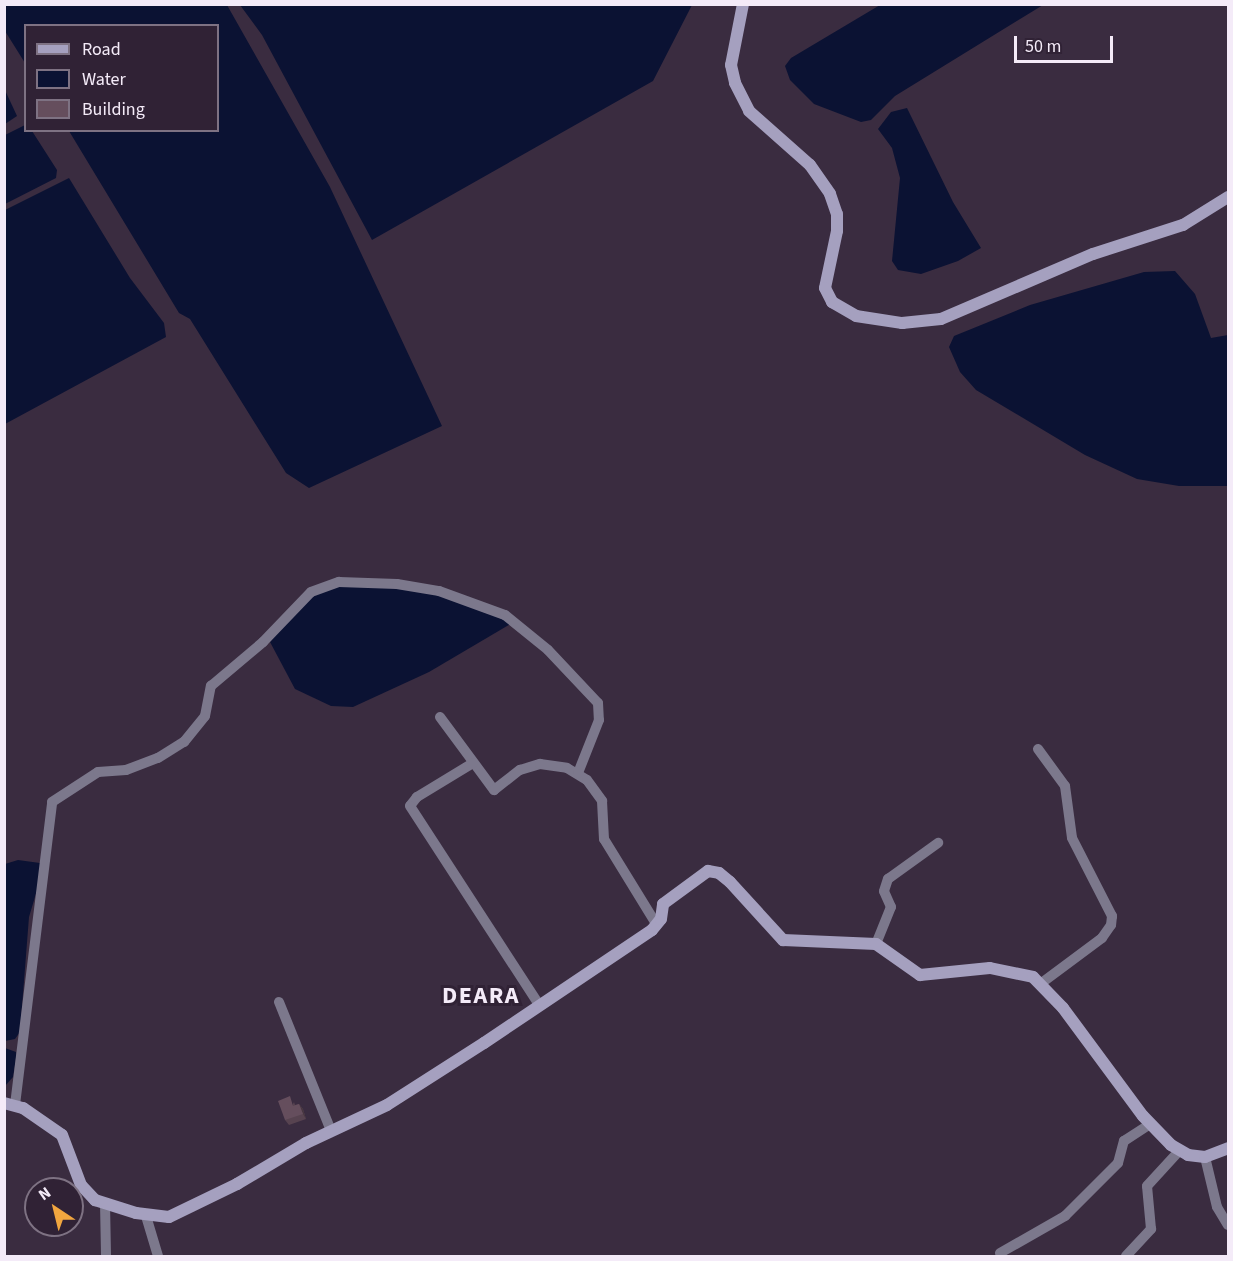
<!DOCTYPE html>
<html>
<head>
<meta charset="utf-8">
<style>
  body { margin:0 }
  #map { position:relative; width:1233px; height:1261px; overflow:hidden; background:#3a2c40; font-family:"Source Sans 3",sans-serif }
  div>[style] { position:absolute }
  .water>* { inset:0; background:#0b1233 }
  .street>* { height:10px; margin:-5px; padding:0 5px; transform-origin:5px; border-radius:5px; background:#7c788c }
  .secondary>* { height:12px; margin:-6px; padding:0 6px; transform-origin:6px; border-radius:6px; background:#a5a0bf }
  .wall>* { inset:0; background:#574350 }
  .shaded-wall>* { inset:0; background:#473741 }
  .building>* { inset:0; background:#654e5d }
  span { translate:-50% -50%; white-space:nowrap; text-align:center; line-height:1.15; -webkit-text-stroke:6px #302235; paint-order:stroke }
  .district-label { font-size:24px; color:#f4ebf8; font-weight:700; letter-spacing:1.5px }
  .frame { position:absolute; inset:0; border:6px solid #f4ebf8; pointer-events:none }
  .legend { position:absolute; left:24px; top:24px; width:195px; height:108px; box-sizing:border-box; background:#302235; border:2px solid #7e7283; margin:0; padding:8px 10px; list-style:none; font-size:18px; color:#f4ebf8 }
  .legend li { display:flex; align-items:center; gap:12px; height:30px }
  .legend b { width:30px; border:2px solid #7e7283 }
  .north { position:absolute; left:24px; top:1177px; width:60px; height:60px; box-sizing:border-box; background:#302235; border:2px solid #7e7283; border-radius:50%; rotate:325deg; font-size:16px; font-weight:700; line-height:24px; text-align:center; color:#f4ebf8 }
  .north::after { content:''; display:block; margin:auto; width:21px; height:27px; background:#f1a63f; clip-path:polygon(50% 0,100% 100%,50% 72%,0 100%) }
  .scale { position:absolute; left:1014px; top:36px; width:99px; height:27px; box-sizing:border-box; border:3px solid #f4ebf8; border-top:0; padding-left:8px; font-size:18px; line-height:21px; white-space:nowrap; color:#f4ebf8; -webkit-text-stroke:4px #302235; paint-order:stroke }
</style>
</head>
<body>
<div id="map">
  <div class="water">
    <i style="clip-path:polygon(4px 5px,227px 5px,330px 187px,442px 426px,309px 488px,286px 473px,190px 319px,179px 313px,69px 131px,218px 130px,218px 26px,26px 26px,25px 63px,5px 31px)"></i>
    <i style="clip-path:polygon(240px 5px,692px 5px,653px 81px,372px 240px,262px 35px)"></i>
    <i style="clip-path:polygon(880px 5px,880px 4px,1043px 5px,895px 96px,871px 120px,861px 122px,814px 104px,790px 80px,785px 66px,791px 58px)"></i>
    <i style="clip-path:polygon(4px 88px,17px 116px,5px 124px,4px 124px)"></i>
    <i style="clip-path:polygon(907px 108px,953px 202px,981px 248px,958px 261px,921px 274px,898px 270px,892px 261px,900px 178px,892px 148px,878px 129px,891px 112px)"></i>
    <i style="clip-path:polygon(25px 125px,26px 130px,32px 131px,57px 170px,56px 178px,5px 204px,5px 135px)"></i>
    <i style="clip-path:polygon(69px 178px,130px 278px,164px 323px,166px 337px,5px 424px,5px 210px)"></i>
    <i style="clip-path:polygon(1175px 271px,1195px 294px,1211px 338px,1228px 335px,1228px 486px,1179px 486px,1137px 479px,1085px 455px,976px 390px,960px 372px,949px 347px,954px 336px,1030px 305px,1144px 272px)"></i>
    <i style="clip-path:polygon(337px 585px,405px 587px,440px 593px,512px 623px,429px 672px,353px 707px,331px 706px,295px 689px,270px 642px,299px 606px,319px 591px)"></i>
    <i style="clip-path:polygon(18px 860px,40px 863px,40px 880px,29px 917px,20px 1032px,15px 1039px,5px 1041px,5px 864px)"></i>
    <i style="clip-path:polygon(5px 1048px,16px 1052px,16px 1058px,13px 1077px,5px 1086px)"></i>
  </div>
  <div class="street">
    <i style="left:440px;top:717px;width:91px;rotate:53.5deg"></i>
    <i style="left:494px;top:790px;width:33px;rotate:-38deg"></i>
    <i style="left:520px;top:770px;width:21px;rotate:-17deg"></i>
    <i style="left:540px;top:764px;width:27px;rotate:8deg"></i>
    <i style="left:567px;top:768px;width:23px;rotate:31deg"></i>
    <i style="left:587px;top:780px;width:26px;rotate:54deg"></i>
    <i style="left:602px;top:801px;width:38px;rotate:87deg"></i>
    <i style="left:604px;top:839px;width:101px;rotate:58.4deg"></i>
    <i style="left:1038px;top:749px;width:46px;rotate:53.9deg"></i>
    <i style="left:1065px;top:786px;width:52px;rotate:82.3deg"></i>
    <i style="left:1072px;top:838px;width:88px;rotate:62.9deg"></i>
    <i style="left:1112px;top:916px;width:9px;rotate:96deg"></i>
    <i style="left:1111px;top:925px;width:16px;rotate:125deg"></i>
    <i style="left:1102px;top:938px;width:77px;rotate:143.4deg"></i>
    <i style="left:473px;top:763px;width:66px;rotate:148.7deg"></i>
    <i style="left:417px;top:797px;width:11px;rotate:128deg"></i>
    <i style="left:410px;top:806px;width:237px;rotate:57deg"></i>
    <i style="left:876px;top:944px;width:40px;rotate:-68deg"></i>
    <i style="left:891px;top:907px;width:17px;rotate:-114deg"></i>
    <i style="left:884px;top:891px;width:13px;rotate:-72deg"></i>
    <i style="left:888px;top:879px;width:62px;rotate:-35.8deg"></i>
    <i style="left:279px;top:1002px;width:139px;rotate:68deg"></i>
    <i style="left:15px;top:1105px;width:305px;rotate:-83deg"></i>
    <i style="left:52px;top:802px;width:55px;rotate:-33.1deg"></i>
    <i style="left:98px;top:772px;width:28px;rotate:-4deg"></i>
    <i style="left:126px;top:770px;width:34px;rotate:-21deg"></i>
    <i style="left:158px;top:758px;width:31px;rotate:-32deg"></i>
    <i style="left:184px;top:742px;width:33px;rotate:-51deg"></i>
    <i style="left:205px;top:716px;width:31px;rotate:-79deg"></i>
    <i style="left:211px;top:686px;width:68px;rotate:-40.2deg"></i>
    <i style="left:263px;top:642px;width:69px;rotate:-46.2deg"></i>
    <i style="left:311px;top:592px;width:30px;rotate:-20deg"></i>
    <i style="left:339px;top:582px;width:58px;rotate:2deg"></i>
    <i style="left:397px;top:584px;width:43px;rotate:9.5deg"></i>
    <i style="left:439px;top:591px;width:70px;rotate:20deg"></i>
    <i style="left:505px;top:615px;width:55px;rotate:39.1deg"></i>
    <i style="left:548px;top:650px;width:73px;rotate:46.7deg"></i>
    <i style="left:598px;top:703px;width:17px;rotate:87deg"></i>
    <i style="left:599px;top:720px;width:57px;rotate:111.6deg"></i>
    <i style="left:1205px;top:1157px;width:51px;rotate:76.5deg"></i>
    <i style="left:1217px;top:1207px;width:21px;rotate:59deg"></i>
    <i style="left:105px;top:1203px;width:53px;rotate:88.9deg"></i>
    <i style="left:146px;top:1216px;width:42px;rotate:73.3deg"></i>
    <i style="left:1000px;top:1253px;width:75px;rotate:-29.6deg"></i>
    <i style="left:1065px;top:1216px;width:75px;rotate:-45deg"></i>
    <i style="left:1118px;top:1163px;width:23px;rotate:-75deg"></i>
    <i style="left:1124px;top:1141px;width:31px;rotate:-33deg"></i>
    <i style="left:1126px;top:1256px;width:37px;rotate:-47deg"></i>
    <i style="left:1151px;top:1229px;width:43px;rotate:-95.3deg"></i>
    <i style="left:1147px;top:1186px;width:49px;rotate:-47.5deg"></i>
  </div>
  <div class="secondary">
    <i style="left:743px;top:4px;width:62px;rotate:101.1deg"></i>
    <i style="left:731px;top:65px;width:18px;rotate:77deg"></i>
    <i style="left:735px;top:83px;width:31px;rotate:63deg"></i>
    <i style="left:749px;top:111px;width:81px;rotate:41.5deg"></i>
    <i style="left:810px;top:165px;width:35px;rotate:55deg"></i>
    <i style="left:830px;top:194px;width:21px;rotate:71deg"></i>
    <i style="left:837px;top:214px;width:17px;rotate:90deg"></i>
    <i style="left:837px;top:231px;width:58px;rotate:101.9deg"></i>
    <i style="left:825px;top:288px;width:16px;rotate:63deg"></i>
    <i style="left:832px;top:302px;width:28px;rotate:30deg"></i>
    <i style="left:856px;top:316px;width:47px;rotate:8.7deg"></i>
    <i style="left:902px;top:323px;width:39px;rotate:-6deg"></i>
    <i style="left:941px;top:319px;width:165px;rotate:-23.2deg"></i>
    <i style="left:1093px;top:254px;width:95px;rotate:-17.9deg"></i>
    <i style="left:1183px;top:225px;width:53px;rotate:-31.9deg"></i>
    <i style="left:4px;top:1103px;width:20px;rotate:15deg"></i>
    <i style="left:23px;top:1108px;width:47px;rotate:34.7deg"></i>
    <i style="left:62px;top:1135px;width:53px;rotate:69.2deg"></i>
    <i style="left:81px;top:1185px;width:21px;rotate:47deg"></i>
    <i style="left:95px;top:1200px;width:43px;rotate:17.6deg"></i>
    <i style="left:136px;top:1213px;width:33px;rotate:7deg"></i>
    <i style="left:169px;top:1217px;width:76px;rotate:-25.9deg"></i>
    <i style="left:237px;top:1184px;width:80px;rotate:-30.7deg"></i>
    <i style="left:306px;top:1143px;width:89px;rotate:-25.1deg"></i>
    <i style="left:387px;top:1105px;width:115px;rotate:-32.6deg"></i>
    <i style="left:484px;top:1043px;width:202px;rotate:-33.9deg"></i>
    <i style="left:652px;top:930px;width:14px;rotate:-51deg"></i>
    <i style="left:661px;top:919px;width:15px;rotate:-82deg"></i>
    <i style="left:663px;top:904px;width:56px;rotate:-36.3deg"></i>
    <i style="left:708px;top:871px;width:11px;rotate:10deg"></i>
    <i style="left:719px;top:873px;width:14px;rotate:39deg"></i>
    <i style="left:730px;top:882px;width:79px;rotate:47.6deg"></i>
    <i style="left:783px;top:940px;width:93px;rotate:2.5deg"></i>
    <i style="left:876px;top:944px;width:54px;rotate:35.2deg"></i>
    <i style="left:920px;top:975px;width:70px;rotate:-5.7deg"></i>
    <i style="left:990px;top:968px;width:44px;rotate:11.8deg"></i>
    <i style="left:1033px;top:977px;width:43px;rotate:45.9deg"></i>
    <i style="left:1063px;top:1008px;width:134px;rotate:53.5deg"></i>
    <i style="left:1143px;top:1116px;width:40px;rotate:46deg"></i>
    <i style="left:1171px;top:1145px;width:20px;rotate:30deg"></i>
    <i style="left:1188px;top:1155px;width:17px;rotate:7deg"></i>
    <i style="left:1205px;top:1157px;width:25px;rotate:-21deg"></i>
  </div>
  <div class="wall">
    <i style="clip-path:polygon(294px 1102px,295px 1105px,299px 1104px,303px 1109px,306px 1119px,289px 1125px,285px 1120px)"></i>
  </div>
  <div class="shaded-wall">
    <i style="clip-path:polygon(299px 1104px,303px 1109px,306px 1119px,303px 1114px)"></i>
  </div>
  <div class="building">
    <i style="clip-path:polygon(290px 1096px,293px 1106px,299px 1104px,303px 1114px,285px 1120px,278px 1101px)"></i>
  </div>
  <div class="district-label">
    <span style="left:481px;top:996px">DEARA</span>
  </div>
  <div class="frame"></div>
  <ul class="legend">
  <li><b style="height:8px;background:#a5a0bf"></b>Road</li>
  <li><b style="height:16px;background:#0b1233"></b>Water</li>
  <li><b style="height:16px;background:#654e5d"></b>Building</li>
  </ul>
  <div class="north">N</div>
  <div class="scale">50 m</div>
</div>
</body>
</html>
